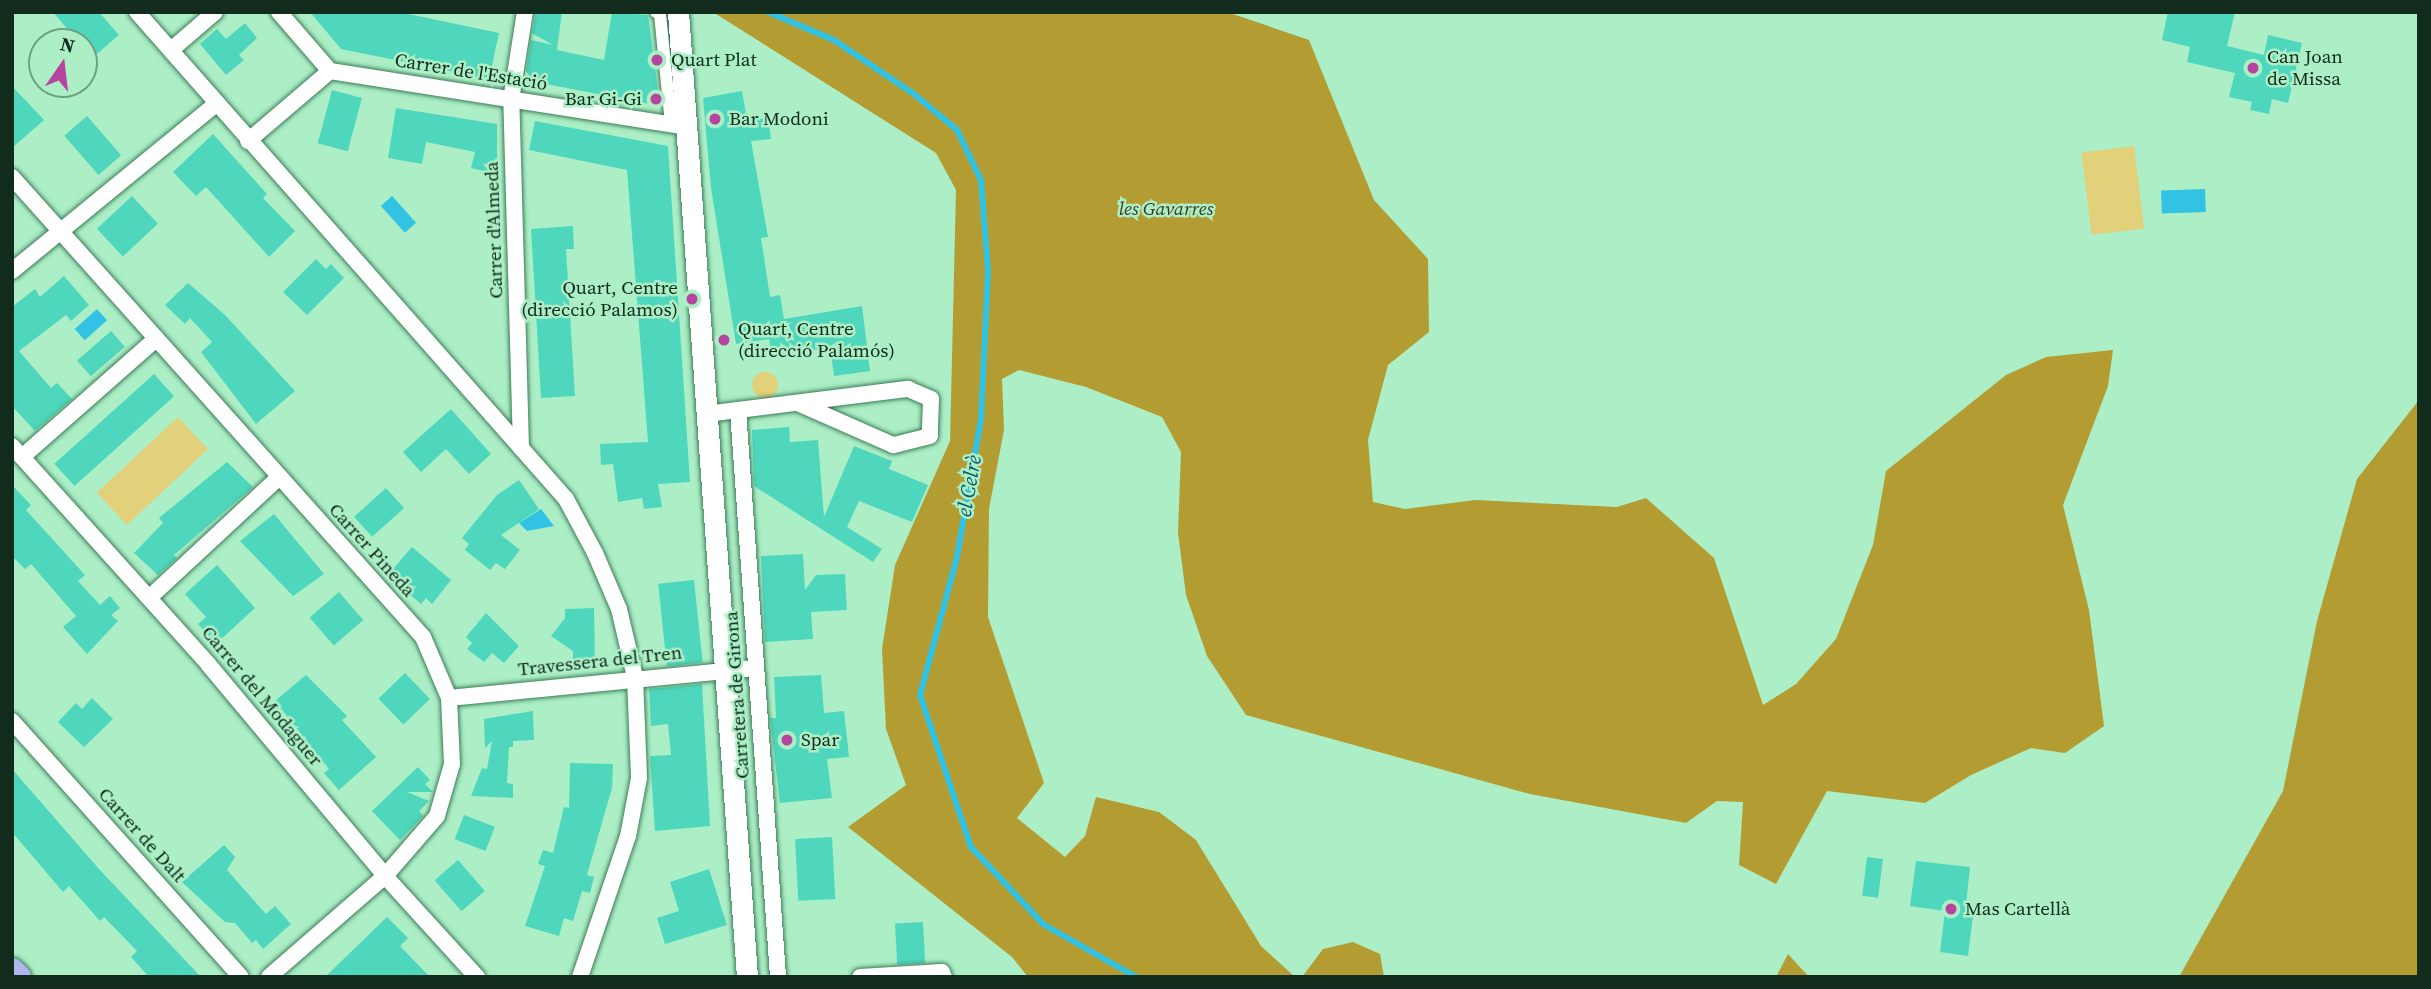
<!DOCTYPE html>
<html>
<head>
<meta charset="utf-8">
<style>
  body { margin:0 }
  #map { position:relative; width:2431px; height:989px; overflow:hidden; background:#acefc6; font-family:"Source Serif 4",serif }
  div>[style] { position:absolute }
  .green>* { inset:0; background:#e3d07a; transform-origin:0 0 }
  .round { border-radius:50% }
  .forest>* { inset:0; background:#b39d33 }
  .water>* { inset:0; background:#32c3e4; transform-origin:0 0 }
  .stream>* { height:6px; margin:-3px; padding:0 3px; transform-origin:3px; border-radius:3px; background:#32c3e4 }
  .building>* { inset:0; background:#4ed7bc; transform-origin:0 0 }
  .roads { filter:drop-shadow(0 0 2px #3b7c57) drop-shadow(0 0 2px #3b7c57) }
  .pedestrian>* { height:12px; margin:-6px; padding:0 6px; transform-origin:6px; border-radius:6px; background:#fff }
  .minor>* { height:16px; margin:-8px; padding:0 8px; transform-origin:8px; border-radius:8px; background:#fff }
  .secondary>* { height:21px; margin:-10.5px; padding:0 10.5px; transform-origin:10.5px; border-radius:10.5px; background:#fff }
  .primary>* { height:24px; margin:-12px; padding:0 12px; transform-origin:12px; border-radius:12px; background:#b0b6ee }
  .dots>* { width:19px; height:19px; translate:-50% -50%; box-sizing:border-box; border:4px solid #acefc6; border-radius:50% }
  span { translate:-50% -50%; white-space:nowrap; text-align:center; line-height:1.15; -webkit-text-stroke:5px #acefc6; paint-order:stroke }
  .poi-label { font-size:19px; color:#112c1d }
  .left { translate:0 -50%; text-align:left }
  .right { translate:-100% -50%; text-align:right }
  .street-label { font-size:19px; color:#112c1d }
  .park-label { font-size:19px; color:#3e3922; font-style:italic }
  .water-label { font-size:21px; color:#055869; font-style:italic }
  .frame { position:absolute; inset:0; border:14px solid #112c1d; pointer-events:none }
  .north { position:absolute; left:28px; top:28px; width:70px; height:70px; box-sizing:border-box; background:#acefc6; border:2px solid #6ea182; border-radius:50%; rotate:14deg; font-size:19px; font-weight:700; line-height:28px; text-align:center; color:#112c1d }
  .north::after { content:''; display:block; margin:auto; width:24px; height:32px; background:#b7449f; clip-path:polygon(50% 0,100% 100%,50% 72%,0 100%) }
</style>
</head>
<body>
<div id="map">
  <div class="green">
    <i style="left:2134px;top:146px;width:83px;height:53px;rotate:83deg"></i>
    <i class="round" style="left:752px;top:372px;width:26px;height:26px"></i>
    <i style="left:178px;top:417px;width:44px;height:111px;rotate:47deg"></i>
  </div>
  <div class="forest">
    <i style="clip-path:polygon(698px 12px,1227px 12px,1309px 40px,1374px 200px,1428px 259px,1429px 332px,1388px 365px,1368px 440px,1373px 502px,1405px 509px,1475px 500px,1617px 507px,1646px 498px,1714px 558px,1763px 705px,1796px 684px,1836px 639px,1873px 545px,1886px 471px,2006px 375px,2046px 357px,2113px 350px,2108px 386px,2063px 505px,2089px 610px,2104px 726px,2065px 753px,2031px 748px,1971px 775px,1925px 803px,1827px 791px,1776px 884px,1739px 865px,1743px 802px,1717px 801px,1686px 823px,1530px 794px,1246px 715px,1207px 656px,1186px 595px,1178px 533px,1181px 452px,1162px 417px,1086px 387px,1019px 370px,1002px 379px,1004px 430px,989px 509px,988px 617px,1044px 783px,1017px 818px,1065px 857px,1085px 836px,1096px 797px,1159px 812px,1196px 840px,1261px 946px,1295px 977px,1028px 977px,1012px 957px,848px 827px,906px 785px,886px 729px,882px 649px,895px 565px,950px 441px,956px 190px,936px 153px,716px 14px)"></i>
    <i style="clip-path:polygon(2419px 400px,2419px 977px,2179px 977px,2283px 791px,2317px 621px,2357px 479px)"></i>
    <i style="clip-path:polygon(1353px 942px,1380px 954px,1384px 977px,1302px 977px,1323px 949px)"></i>
    <i style="clip-path:polygon(1788px 954px,1809px 977px,1776px 977px)"></i>
  </div>
  <div class="water">
    <i style="left:2205px;top:189px;width:23px;height:44px;rotate:88deg"></i>
    <i style="left:392px;top:196px;width:36px;height:15px;rotate:48deg"></i>
    <i style="left:97px;top:309px;width:15px;height:30px;rotate:48deg"></i>
    <i style="clip-path:polygon(541px 509px,554px 526px,527px 531px,519px 523px)"></i>
  </div>
  <div class="stream">
    <i style="left:768px;top:12px;width:72px;rotate:23deg"></i>
    <i style="left:834px;top:40px;width:97px;rotate:34deg"></i>
    <i style="left:914px;top:94px;width:56px;rotate:39.9deg"></i>
    <i style="left:957px;top:130px;width:55px;rotate:64.4deg"></i>
    <i style="left:981px;top:180px;width:91px;rotate:85.6deg"></i>
    <i style="left:988px;top:271px;width:148px;rotate:92.7deg"></i>
    <i style="left:981px;top:419px;width:140px;rotate:99.9deg"></i>
    <i style="left:957px;top:557px;width:143px;rotate:105deg"></i>
    <i style="left:920px;top:695px;width:160px;rotate:71.5deg"></i>
    <i style="left:971px;top:847px;width:105px;rotate:46.9deg"></i>
    <i style="left:1043px;top:924px;width:107px;rotate:29.7deg"></i>
  </div>
  <div class="building">
    <i style="clip-path:polygon(53px 12px,99px 12px,119px 35px,84px 65px,84px 42px,78px 42px)"></i>
    <i style="clip-path:polygon(310px 12px,399px 12px,499px 33px,489px 79px,341px 49px)"></i>
    <i style="clip-path:polygon(536px 12px,562px 12px,557px 50px,604px 60px,612px 12px,648px 15px,660px 106px,525px 80px,531px 40px,553px 45px,532px 33px)"></i>
    <i style="clip-path:polygon(2168px 12px,2235px 12px,2227px 46px,2264px 55px,2268px 35px,2302px 43px,2288px 103px,2272px 99px,2269px 114px,2250px 110px,2252px 102px,2229px 97px,2235px 73px,2187px 62px,2190px 47px,2162px 40px)"></i>
    <i style="clip-path:polygon(245px 23px,257px 38px,239px 55px,244px 60px,226px 75px,200px 44px,217px 29px,226px 39px)"></i>
    <i style="clip-path:polygon(12px 86px,44px 120px,12px 148px)"></i>
    <i style="left:332px;top:90px;width:31px;height:55px;rotate:15deg"></i>
    <i style="clip-path:polygon(742px 91px,747px 120px,768px 118px,771px 139px,751px 141px,768px 237px,761px 238px,770px 297px,780px 295px,784px 319px,862px 306px,870px 371px,834px 376px,830px 347px,772px 357px,769px 339px,736px 344px,711px 188px,703px 98px)"></i>
    <i style="clip-path:polygon(396px 108px,497px 124px,497px 174px,471px 168px,475px 152px,426px 142px,422px 164px,388px 158px)"></i>
    <i style="left:87px;top:116px;width:52px;height:30px;rotate:49deg"></i>
    <i style="clip-path:polygon(535px 121px,668px 146px,690px 482px,658px 484px,662px 507px,644px 509px,642px 498px,618px 502px,613px 464px,601px 465px,600px 444px,648px 442px,627px 170px,529px 150px)"></i>
    <i style="clip-path:polygon(213px 134px,267px 194px,263px 198px,295px 231px,269px 257px,206px 187px,196px 196px,173px 172px)"></i>
    <i style="left:132px;top:196px;width:38px;height:48px;rotate:47deg"></i>
    <i style="clip-path:polygon(573px 226px,574px 249px,566px 249px,575px 396px,541px 398px,531px 229px)"></i>
    <i style="clip-path:polygon(316px 259px,326px 269px,331px 264px,344px 278px,307px 315px,283px 292px)"></i>
    <i style="clip-path:polygon(64px 276px,89px 305px,71px 321px,66px 315px,19px 351px,51px 388px,57px 383px,72px 399px,35px 431px,12px 406px,12px 307px,35px 289px,40px 297px)"></i>
    <i style="clip-path:polygon(188px 283px,225px 315px,295px 391px,256px 424px,201px 352px,212px 342px,190px 318px,185px 324px,165px 305px)"></i>
    <i style="left:111px;top:331px;width:21px;height:45px;rotate:49deg"></i>
    <i style="left:154px;top:374px;width:30px;height:134px;rotate:48deg"></i>
    <i style="clip-path:polygon(451px 409px,491px 454px,469px 474px,446px 449px,421px 472px,403px 452px)"></i>
    <i style="clip-path:polygon(789px 427px,790px 442px,818px 440px,824px 517px,854px 446px,892px 461px,889px 469px,928px 485px,912px 522px,859px 501px,847px 527px,882px 549px,873px 562px,754px 486px,752px 430px)"></i>
    <i style="clip-path:polygon(227px 462px,253px 487px,174px 555px,177px 558px,158px 575px,134px 553px,163px 523px,159px 518px)"></i>
    <i style="clip-path:polygon(519px 480px,539px 509px,501px 535px,520px 550px,505px 569px,496px 563px,490px 570px,465px 550px,469px 544px,462px 538px,497px 495px)"></i>
    <i style="clip-path:polygon(12px 485px,31px 505px,26px 510px,85px 575px,78px 581px,100px 605px,110px 596px,120px 608px,111px 615px,118px 621px,87px 654px,63px 627px,76px 616px,31px 564px,25px 569px,12px 556px)"></i>
    <i style="left:386px;top:488px;width:27px;height:43px;rotate:48deg"></i>
    <i style="clip-path:polygon(274px 514px,324px 574px,293px 596px,240px 541px)"></i>
    <i style="clip-path:polygon(412px 547px,451px 580px,432px 604px,426px 598px,421px 604px,395px 582px,400px 576px,392px 570px)"></i>
    <i style="clip-path:polygon(803px 554px,805px 590px,816px 575px,845px 574px,847px 610px,811px 612px,813px 639px,765px 642px,761px 556px)"></i>
    <i style="clip-path:polygon(217px 565px,255px 608px,216px 644px,198px 624px,206px 617px,185px 594px)"></i>
    <i style="left:694px;top:580px;width:83px;height:36px;rotate:84deg"></i>
    <i style="left:339px;top:592px;width:37px;height:39px;rotate:49deg"></i>
    <i style="clip-path:polygon(594px 608px,595px 663px,573px 663px,573px 651px,551px 636px,565px 618px,565px 609px)"></i>
    <i style="clip-path:polygon(486px 613px,519px 646px,504px 663px,492px 653px,484px 662px,467px 649px,472px 643px,466px 637px)"></i>
    <i style="left:405px;top:673px;width:36px;height:37px;rotate:46deg"></i>
    <i style="clip-path:polygon(306px 675px,347px 716px,342px 720px,376px 757px,339px 790px,324px 773px,329px 769px,275px 701px)"></i>
    <i style="clip-path:polygon(821px 675px,824px 713px,844px 711px,849px 757px,827px 759px,832px 798px,780px 803px,770px 718px,776px 718px,774px 677px)"></i>
    <i style="clip-path:polygon(702px 684px,710px 826px,655px 831px,650px 756px,671px 755px,668px 724px,651px 726px,649px 689px)"></i>
    <i style="clip-path:polygon(92px 698px,113px 719px,84px 747px,58px 722px,76px 703px,82px 709px)"></i>
    <i style="clip-path:polygon(533px 711px,534px 740px,513px 741px,513px 747px,509px 747px,507px 783px,513px 784px,513px 798px,471px 796px,482px 768px,487px 769px,492px 741px,485px 748px,484px 719px)"></i>
    <i style="clip-path:polygon(570px 763px,613px 764px,612px 788px,587px 875px,594px 877px,590px 893px,582px 891px,573px 921px,564px 918px,559px 936px,525px 926px,545px 866px,538px 864px,543px 850px,553px 853px,564px 807px,569px 808px)"></i>
    <i style="clip-path:polygon(418px 767px,430px 780px,425px 784px,433px 792px,407px 792px,429px 801px,419px 811px,423px 816px,400px 840px,372px 811px)"></i>
    <i style="clip-path:polygon(12px 769px,99px 869px,201px 977px,149px 977px,131px 957px,137px 951px,104px 917px,100px 921px,69px 886px,63px 892px,12px 832px)"></i>
    <i style="left:464px;top:815px;width:33px;height:26px;rotate:21deg"></i>
    <i style="left:832px;top:837px;width:62px;height:37px;rotate:87deg"></i>
    <i style="clip-path:polygon(224px 845px,235px 857px,227px 870px,266px 914px,275px 906px,291px 924px,263px 949px,256px 940px,252px 943px,235px 923px,225px 922px,182px 882px)"></i>
    <i style="left:1867px;top:857px;width:16px;height:39px;rotate:7deg"></i>
    <i style="left:458px;top:860px;width:41px;height:31px;rotate:49deg"></i>
    <i style="clip-path:polygon(1916px 861px,1970px 867px,1966px 905px,1974px 907px,1968px 956px,1940px 952px,1945px 911px,1910px 906px)"></i>
    <i style="clip-path:polygon(709px 869px,727px 925px,665px 944px,657px 918px,679px 911px,670px 882px)"></i>
    <i style="clip-path:polygon(387px 917px,408px 938px,400px 946px,430px 977px,325px 977px)"></i>
    <i style="left:923px;top:922px;width:41px;height:28px;rotate:87deg"></i>
  </div>
  <div class="roads">
    <div class="pedestrian">
      <i style="left:656px;top:12px;width:4px;rotate:27deg"></i>
      <i style="left:660px;top:14px;width:112px;rotate:84.3deg"></i>
    </div>
    <div class="minor">
      <i style="left:137px;top:12px;width:649px;rotate:48.62deg"></i>
      <i style="left:566px;top:499px;width:61px;rotate:61.8deg"></i>
      <i style="left:595px;top:553px;width:61px;rotate:66.8deg"></i>
      <i style="left:619px;top:609px;width:70px;rotate:76.8deg"></i>
      <i style="left:635px;top:677px;width:101px;rotate:87.7deg"></i>
      <i style="left:639px;top:778px;width:59px;rotate:100.7deg"></i>
      <i style="left:628px;top:836px;width:149px;rotate:108.8deg"></i>
      <i style="left:279px;top:12px;width:78px;rotate:49.2deg"></i>
      <i style="left:171px;top:50px;width:58px;rotate:-40.8deg"></i>
      <i style="left:330px;top:71px;width:361px;rotate:8.9deg"></i>
      <i style="left:248px;top:141px;width:108px;rotate:-40.5deg"></i>
      <i style="left:12px;top:177px;width:617px;rotate:48.22deg"></i>
      <i style="left:423px;top:637px;width:66px;rotate:66.9deg"></i>
      <i style="left:449px;top:698px;width:66px;rotate:87.4deg"></i>
      <i style="left:452px;top:764px;width:54px;rotate:106.1deg"></i>
      <i style="left:437px;top:816px;width:79px;rotate:130.9deg"></i>
      <i style="left:385px;top:876px;width:154px;rotate:139deg"></i>
      <i style="left:12px;top:271px;width:265px;rotate:-39.3deg"></i>
      <i style="left:738px;top:410px;width:568px;rotate:85.96deg"></i>
      <i style="left:706px;top:414px;width:204px;rotate:-7.1deg"></i>
      <i style="left:908px;top:389px;width:25px;rotate:23deg"></i>
      <i style="left:931px;top:399px;width:37px;rotate:92deg"></i>
      <i style="left:930px;top:436px;width:38px;rotate:166deg"></i>
      <i style="left:893px;top:445px;width:102px;rotate:-156.2deg"></i>
      <i style="left:12px;top:446px;width:293px;rotate:48deg"></i>
      <i style="left:208px;top:664px;width:276px;rotate:50.1deg"></i>
      <i style="left:385px;top:876px;width:137px;rotate:47.7deg"></i>
      <i style="left:521px;top:448px;width:348px;rotate:-91.6deg"></i>
      <i style="left:511px;top:100px;width:89px;rotate:-81deg"></i>
      <i style="left:22px;top:457px;width:179px;rotate:-41.4deg"></i>
      <i style="left:149px;top:598px;width:178px;rotate:-42.9deg"></i>
      <i style="left:449px;top:698px;width:308px;rotate:-5.6deg"></i>
      <i style="left:12px;top:721px;width:343px;rotate:48.2deg"></i>
      <i style="left:860px;top:977px;width:82px;rotate:-3.5deg"></i>
      <i style="left:942px;top:972px;width:5px;rotate:68deg"></i>
    </div>
    <div class="secondary">
      <i style="left:678px;top:12px;width:967px;rotate:85.91deg"></i>
    </div>
    <div class="primary">
      <i style="left:12px;top:970px;width:10px;rotate:45deg"></i>
    </div>
  </div>
  <div class="dots">
    <i style="left:657px;top:60px;background:#b7449f"></i>
    <i style="left:2253px;top:68px;background:#b7449f"></i>
    <i style="left:656px;top:99px;background:#b7449f"></i>
    <i style="left:715px;top:119px;background:#b7449f"></i>
    <i style="left:692px;top:299px;background:#b7449f"></i>
    <i style="left:724px;top:340px;background:#b7449f"></i>
    <i style="left:787px;top:740px;background:#b7449f"></i>
    <i style="left:1951px;top:909px;background:#b7449f"></i>
  </div>
  <div class="poi-label">
    <span class="left" style="left:2267px;top:68px">Can Joan<br>de Missa</span>
    <span class="left" style="left:671px;top:60px">Quart Plat</span>
    <span class="right" style="left:642px;top:99px">Bar Gi-Gi</span>
    <span class="left" style="left:729px;top:119px">Bar Modoni</span>
    <span class="right" style="left:678px;top:299px">Quart, Centre<br>(direcció Palamos)</span>
    <span class="left" style="left:738px;top:340px">Quart, Centre<br>(direcció Palamós)</span>
    <span class="left" style="left:801px;top:740px">Spar</span>
    <span class="left" style="left:1965px;top:909px">Mas Cartellà</span>
  </div>
  <div class="street-label">
    <span style="left:471px;top:72px;rotate:9deg">Carrer de l'Estació</span>
    <span style="left:494px;top:230px;rotate:-92deg">Carrer d'Almeda</span>
    <span style="left:372px;top:550px;rotate:48deg">Carrer Pineda</span>
    <span style="left:600px;top:661px;rotate:-6deg">Travessera del Tren</span>
    <span style="left:737px;top:695px;rotate:-94deg">Carretera de Girona</span>
    <span style="left:262px;top:696px;rotate:50deg">Carrer del Modaguer</span>
    <span style="left:142px;top:835px;rotate:48deg">Carrer de Dalt</span>
  </div>
  <div class="park-label">
    <span style="left:1166px;top:209px">les Gavarres</span>
  </div>
  <div class="water-label">
    <span style="left:969px;top:486px;rotate:-80deg">el Celrè</span>
  </div>
  <div class="frame"></div>
  <div class="north">N</div>
</div>
</body>
</html>
